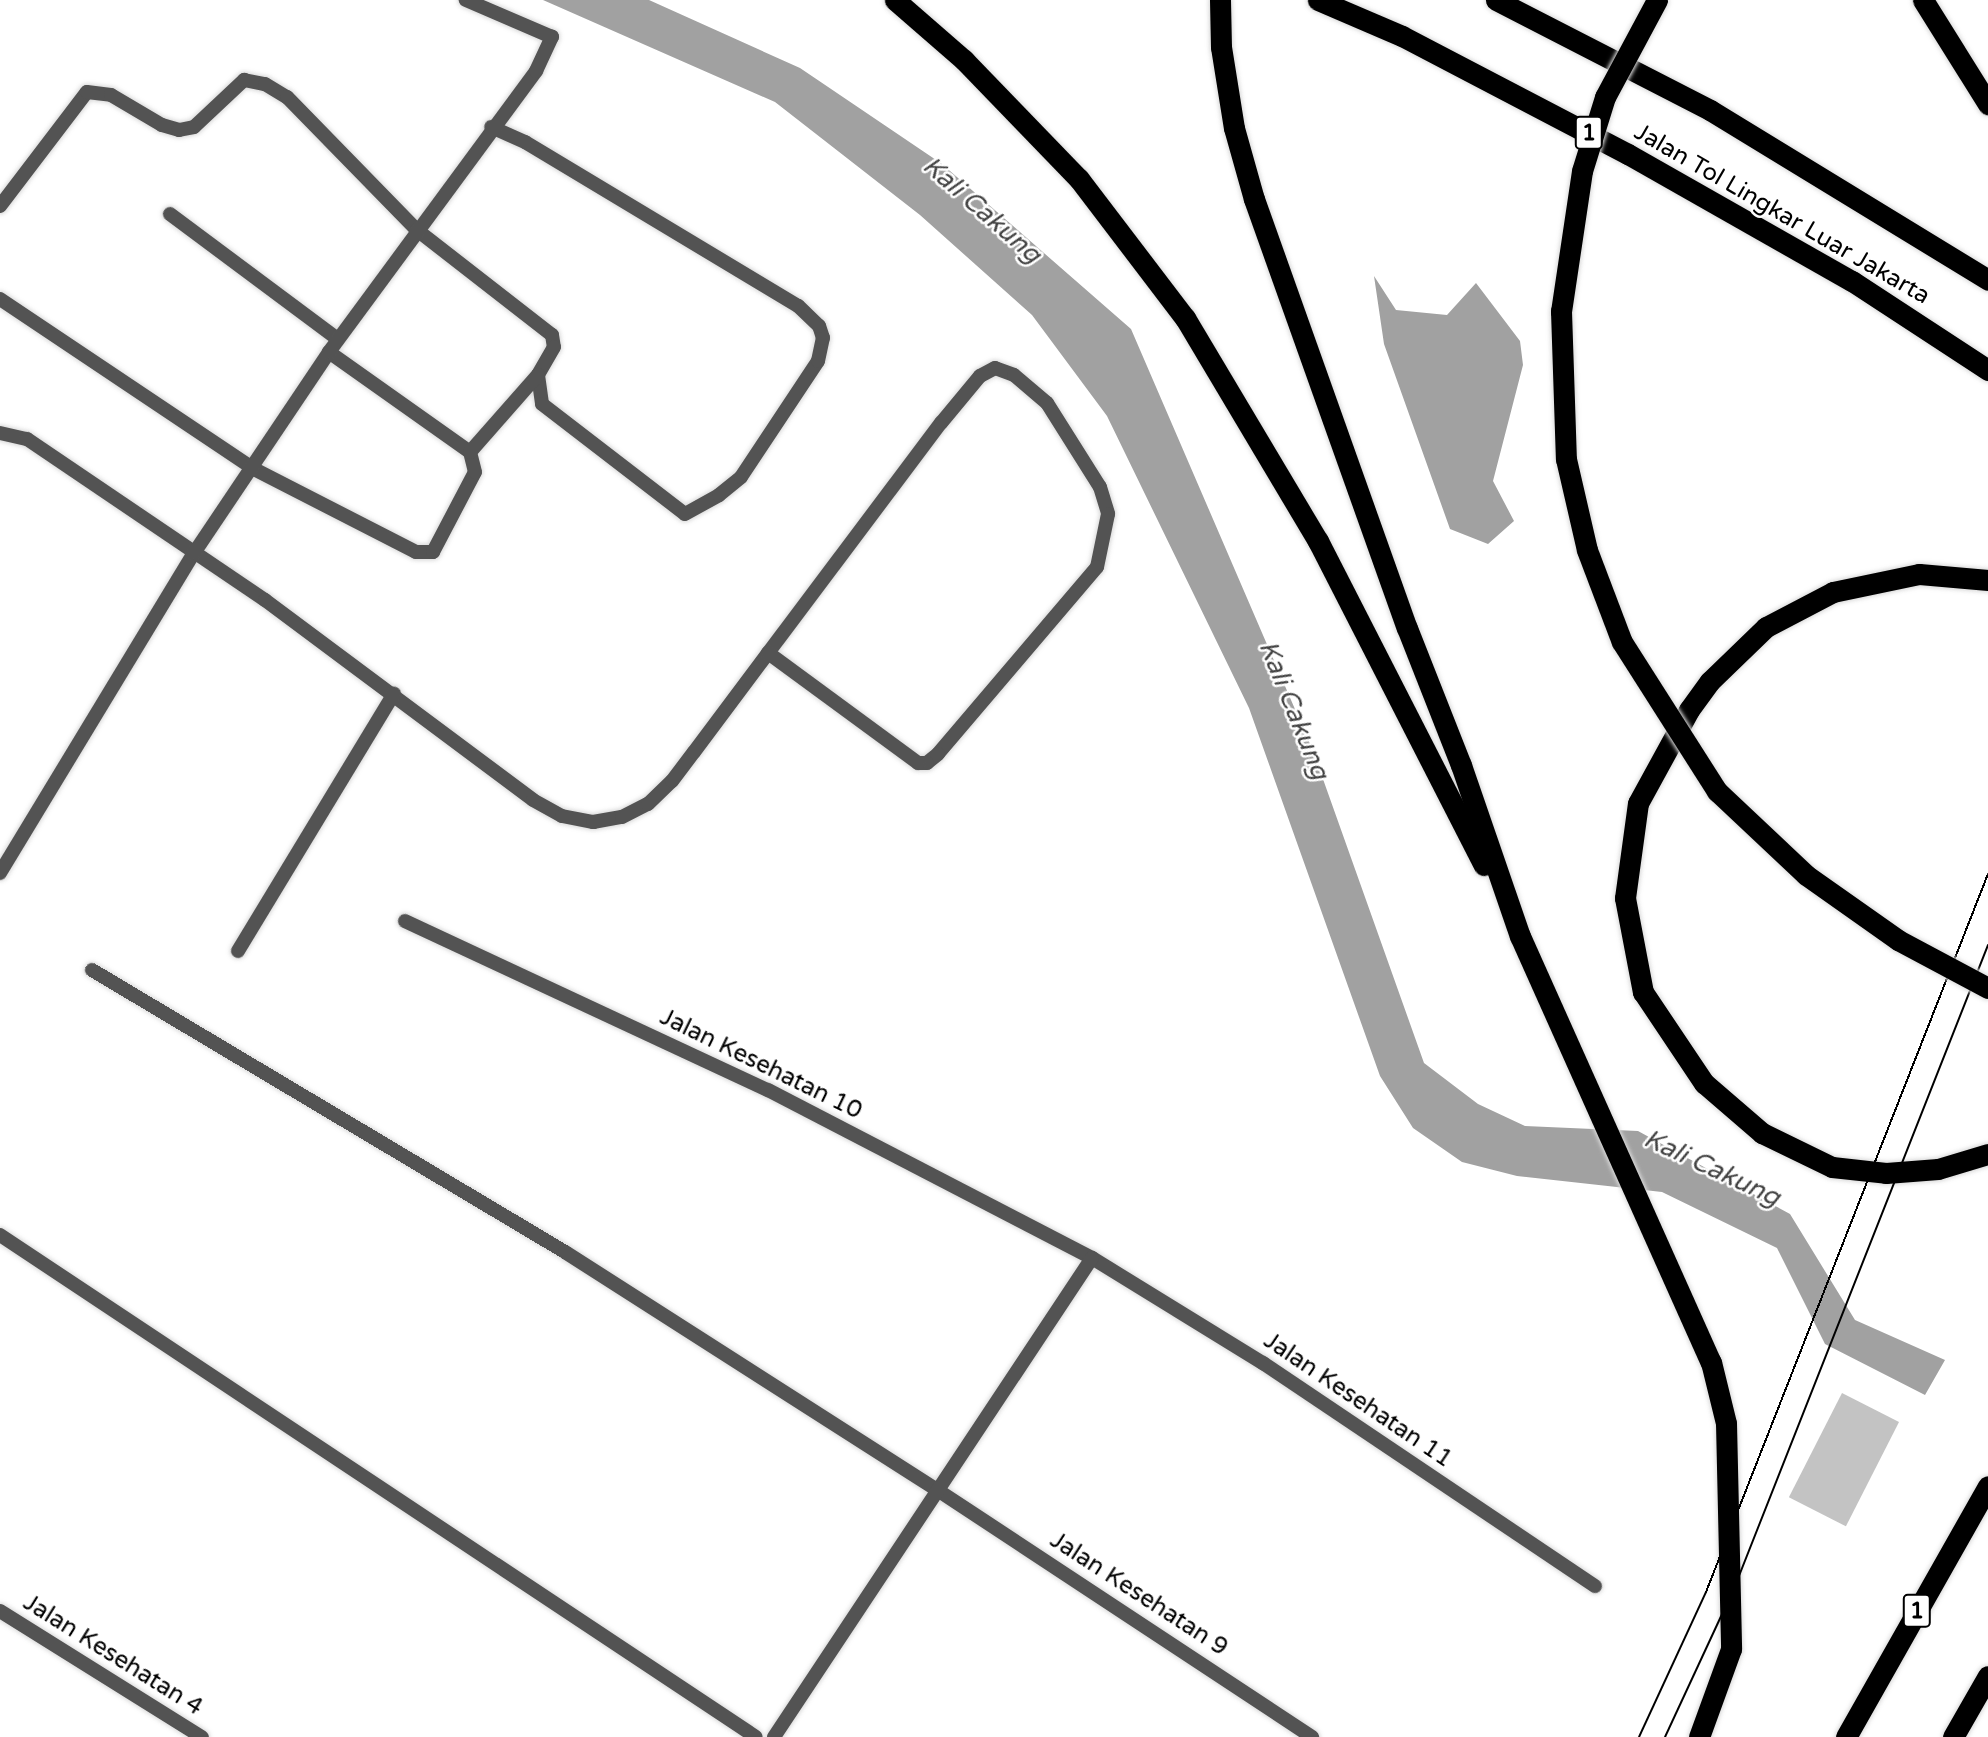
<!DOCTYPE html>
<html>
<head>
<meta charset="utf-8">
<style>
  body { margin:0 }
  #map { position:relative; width:1988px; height:1737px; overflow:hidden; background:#fff; font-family:"Varela Round",sans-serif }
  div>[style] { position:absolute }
  .water>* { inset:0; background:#a1a1a1 }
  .building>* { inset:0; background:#c3c3c3; transform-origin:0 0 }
  .roads { filter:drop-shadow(0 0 2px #dbdbdb) drop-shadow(0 0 2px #dbdbdb) }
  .street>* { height:14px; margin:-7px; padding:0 7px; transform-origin:7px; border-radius:7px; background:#535353 }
  .highway>* { height:21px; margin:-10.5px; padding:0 10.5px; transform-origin:10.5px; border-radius:10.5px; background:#000 }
  .tram>* { height:2px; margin:-1px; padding:0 1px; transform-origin:1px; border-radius:1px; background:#000 }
  .bridges { filter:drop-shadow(0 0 2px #dbdbdb) drop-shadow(0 0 2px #dbdbdb) }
  .highway-bridge>* { height:21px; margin:-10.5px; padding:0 10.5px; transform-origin:10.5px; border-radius:10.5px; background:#000 }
  span { translate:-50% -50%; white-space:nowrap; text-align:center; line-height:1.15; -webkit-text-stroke:5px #fff; paint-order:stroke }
  .shield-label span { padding:2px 5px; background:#fff; border:2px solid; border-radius:5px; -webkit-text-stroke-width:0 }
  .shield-label { font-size:23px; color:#000; font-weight:700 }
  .street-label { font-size:24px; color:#000 }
  .water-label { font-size:26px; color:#424242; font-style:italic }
</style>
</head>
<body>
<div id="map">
  <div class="water">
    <i style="clip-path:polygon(543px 0,649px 0,800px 68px,942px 164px,1131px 329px,1313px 751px,1424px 1063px,1478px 1104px,1525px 1126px,1638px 1131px,1790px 1214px,1855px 1320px,1945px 1360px,1925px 1395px,1825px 1344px,1777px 1248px,1662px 1192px,1517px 1176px,1462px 1162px,1413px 1128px,1380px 1076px,1249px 708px,1107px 416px,1032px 315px,920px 215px,775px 102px)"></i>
    <i style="clip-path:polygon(1374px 276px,1396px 310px,1447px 315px,1476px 283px,1520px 341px,1523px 365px,1493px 481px,1514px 521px,1488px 544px,1450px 529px,1384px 344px)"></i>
  </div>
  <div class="building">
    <i style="left:1842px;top:1393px;width:64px;height:117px;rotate:27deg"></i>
  </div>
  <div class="roads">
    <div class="street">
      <i style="left:0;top:206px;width:143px;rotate:-52.7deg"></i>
      <i style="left:87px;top:92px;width:24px;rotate:7deg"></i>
      <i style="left:111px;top:95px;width:59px;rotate:30.5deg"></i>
      <i style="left:162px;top:125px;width:18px;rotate:16deg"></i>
      <i style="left:179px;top:130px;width:15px;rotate:-11deg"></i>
      <i style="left:194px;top:127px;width:69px;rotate:-43.2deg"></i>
      <i style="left:244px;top:80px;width:21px;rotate:11deg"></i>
      <i style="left:265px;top:84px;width:26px;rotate:31deg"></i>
      <i style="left:287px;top:97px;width:186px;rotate:45.7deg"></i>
      <i style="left:417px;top:230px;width:171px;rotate:37.9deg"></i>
      <i style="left:552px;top:335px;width:12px;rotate:81deg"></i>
      <i style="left:554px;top:347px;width:32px;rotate:120deg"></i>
      <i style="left:538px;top:375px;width:29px;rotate:82deg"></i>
      <i style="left:542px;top:404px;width:180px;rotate:37.6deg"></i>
      <i style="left:685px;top:514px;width:39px;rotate:-29deg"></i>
      <i style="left:719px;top:495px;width:28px;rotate:-39deg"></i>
      <i style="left:741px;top:477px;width:139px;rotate:-56.4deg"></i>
      <i style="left:818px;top:361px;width:24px;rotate:-78deg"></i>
      <i style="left:823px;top:338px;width:13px;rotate:-108deg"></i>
      <i style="left:819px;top:326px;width:29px;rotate:-136deg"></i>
      <i style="left:798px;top:306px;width:318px;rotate:-149deg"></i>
      <i style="left:525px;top:142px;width:37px;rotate:-156deg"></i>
      <i style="left:170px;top:214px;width:209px;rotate:36.7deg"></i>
      <i style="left:0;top:299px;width:306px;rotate:33.8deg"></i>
      <i style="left:254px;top:469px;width:182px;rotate:27.1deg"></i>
      <i style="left:416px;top:552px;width:17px"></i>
      <i style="left:433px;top:552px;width:90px;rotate:-62.3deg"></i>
      <i style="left:475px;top:472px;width:21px;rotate:-104deg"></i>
      <i style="left:470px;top:452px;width:173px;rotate:-144.7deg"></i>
      <i style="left:0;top:433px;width:28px;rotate:13deg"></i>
      <i style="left:27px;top:439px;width:287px;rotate:34.1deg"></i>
      <i style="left:265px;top:600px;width:334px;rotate:36.7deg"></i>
      <i style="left:533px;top:800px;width:33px;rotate:29deg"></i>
      <i style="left:562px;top:816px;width:32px;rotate:11deg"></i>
      <i style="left:593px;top:822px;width:29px;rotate:-10deg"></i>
      <i style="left:622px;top:817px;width:29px;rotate:-27deg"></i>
      <i style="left:648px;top:804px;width:33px;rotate:-44deg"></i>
      <i style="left:672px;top:781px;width:36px;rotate:-53deg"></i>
      <i style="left:694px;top:752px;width:124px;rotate:-53.2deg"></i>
      <i style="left:768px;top:653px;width:288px;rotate:-53.1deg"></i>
      <i style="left:941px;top:423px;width:61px;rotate:-50.3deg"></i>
      <i style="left:980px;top:376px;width:17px;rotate:-28deg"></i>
      <i style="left:995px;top:368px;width:20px;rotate:20deg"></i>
      <i style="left:1014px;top:375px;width:43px;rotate:40.3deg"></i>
      <i style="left:1047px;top:403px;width:99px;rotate:57.8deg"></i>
      <i style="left:1100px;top:487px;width:28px;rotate:73deg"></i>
      <i style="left:1108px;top:514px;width:54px;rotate:101.7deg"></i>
      <i style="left:1097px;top:567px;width:245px;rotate:130.4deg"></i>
      <i style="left:938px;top:754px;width:14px;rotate:141deg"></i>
      <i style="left:927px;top:763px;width:9px;rotate:180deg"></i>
      <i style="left:918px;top:763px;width:186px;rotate:-143.7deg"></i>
      <i style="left:470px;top:452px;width:103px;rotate:-48.6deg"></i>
      <i style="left:0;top:873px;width:374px;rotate:-58.8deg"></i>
      <i style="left:194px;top:553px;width:242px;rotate:-56.1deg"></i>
      <i style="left:329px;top:352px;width:349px;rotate:-53.6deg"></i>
      <i style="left:536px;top:71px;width:38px;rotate:-65deg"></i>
      <i style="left:552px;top:37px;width:94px;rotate:-156.7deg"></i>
      <i style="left:405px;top:921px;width:400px;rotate:25deg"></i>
      <i style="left:768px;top:1090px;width:365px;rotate:27.4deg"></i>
      <i style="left:1092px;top:1258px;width:201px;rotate:31.6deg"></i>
      <i style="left:1263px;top:1363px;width:400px;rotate:33.9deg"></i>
      <i style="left:238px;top:951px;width:301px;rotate:-58.8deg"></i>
      <i style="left:92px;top:970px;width:551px;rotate:30.8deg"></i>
      <i style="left:565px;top:1252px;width:444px;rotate:32.6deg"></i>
      <i style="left:939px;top:1491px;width:447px;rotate:33.4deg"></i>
      <i style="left:0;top:1235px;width:907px;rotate:33.59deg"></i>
      <i style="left:0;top:1611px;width:238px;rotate:32deg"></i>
      <i style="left:774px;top:1737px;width:575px;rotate:-56.42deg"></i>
    </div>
    <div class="highway">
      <i style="left:895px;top:0;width:91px;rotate:41deg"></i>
      <i style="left:964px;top:60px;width:165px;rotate:46deg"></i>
      <i style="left:1079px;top:179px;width:175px;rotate:52.7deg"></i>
      <i style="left:1185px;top:318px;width:260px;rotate:59.2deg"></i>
      <i style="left:1318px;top:541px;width:364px;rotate:62.9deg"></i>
      <i style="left:1220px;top:0;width:47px;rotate:88.8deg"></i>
      <i style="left:1221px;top:47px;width:82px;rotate:80.9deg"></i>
      <i style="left:1234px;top:128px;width:74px;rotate:74.3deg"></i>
      <i style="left:1254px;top:199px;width:455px;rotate:70.4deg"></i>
      <i style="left:1407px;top:628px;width:147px;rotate:68.5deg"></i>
      <i style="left:1461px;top:765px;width:181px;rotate:71deg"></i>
      <i style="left:1520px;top:936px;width:467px;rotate:65.9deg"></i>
      <i style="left:1711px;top:1362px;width:63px;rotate:76.2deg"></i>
      <i style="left:1726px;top:1423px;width:226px;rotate:88.7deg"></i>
      <i style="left:1731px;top:1649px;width:94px;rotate:110deg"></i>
      <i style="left:1318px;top:0;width:91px;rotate:23.2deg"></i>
      <i style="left:1402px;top:36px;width:255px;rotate:27.6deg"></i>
      <i style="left:1628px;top:154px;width:257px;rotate:29.6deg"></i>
      <i style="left:1852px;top:281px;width:163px;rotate:33.2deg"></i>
      <i style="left:1496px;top:0;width:241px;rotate:27.2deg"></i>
      <i style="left:1710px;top:110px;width:326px;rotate:31.4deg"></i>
      <i style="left:1923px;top:0;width:123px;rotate:58deg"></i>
      <i style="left:1988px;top:580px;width:69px;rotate:-175deg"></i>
      <i style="left:1919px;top:574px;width:88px;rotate:168.2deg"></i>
      <i style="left:1833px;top:592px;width:76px;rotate:152.4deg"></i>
      <i style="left:1766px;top:627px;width:78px;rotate:136deg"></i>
      <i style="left:1710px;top:681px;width:36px;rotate:126deg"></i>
      <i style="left:1689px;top:710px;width:106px;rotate:118.7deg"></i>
      <i style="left:1638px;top:803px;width:96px;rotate:97.8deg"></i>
      <i style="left:1625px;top:898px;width:96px;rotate:79.2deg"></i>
      <i style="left:1643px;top:992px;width:110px;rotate:56.2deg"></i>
      <i style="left:1704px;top:1083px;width:77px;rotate:40.8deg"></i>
      <i style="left:1762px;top:1133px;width:78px;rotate:25.9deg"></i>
      <i style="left:1832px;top:1167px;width:54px;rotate:6.3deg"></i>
      <i style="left:1886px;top:1173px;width:52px;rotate:-4.4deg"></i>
      <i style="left:1938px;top:1169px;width:52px;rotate:-16.7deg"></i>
      <i style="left:1846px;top:1737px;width:288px;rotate:-60.5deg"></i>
      <i style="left:1953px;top:1737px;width:70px;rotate:-60.2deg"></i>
    </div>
  </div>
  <div class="tram">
    <i style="left:1639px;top:1737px;width:160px;rotate:-65.2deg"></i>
    <i style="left:1706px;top:1592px;width:771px;rotate:-68.56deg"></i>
    <i style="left:1665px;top:1737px;width:166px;rotate:-65.1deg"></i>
    <i style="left:1735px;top:1586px;width:689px;rotate:-68.46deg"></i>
  </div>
  <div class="bridges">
    <div class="highway-bridge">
      <i style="left:1657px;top:0;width:110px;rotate:118.2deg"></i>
      <i style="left:1605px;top:97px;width:77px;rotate:107.3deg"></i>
      <i style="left:1582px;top:171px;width:142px;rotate:98.5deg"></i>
      <i style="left:1561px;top:311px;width:148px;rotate:88.1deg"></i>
      <i style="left:1566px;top:459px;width:93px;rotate:77deg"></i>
      <i style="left:1587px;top:550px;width:98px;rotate:69.2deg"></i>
      <i style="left:1622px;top:642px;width:177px;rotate:57.5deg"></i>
      <i style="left:1717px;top:791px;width:122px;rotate:43.3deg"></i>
      <i style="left:1806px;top:875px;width:113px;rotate:35.2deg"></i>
      <i style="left:1898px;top:940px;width:102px;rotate:28.1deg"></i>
    </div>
  </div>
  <div class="shield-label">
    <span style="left:1589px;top:133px">1</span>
    <span style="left:1917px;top:1611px">1</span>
  </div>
  <div class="street-label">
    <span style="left:1782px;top:214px;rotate:30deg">Jalan Tol Lingkar Luar Jakarta</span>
    <span style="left:761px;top:1064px;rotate:26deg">Jalan Kesehatan 10</span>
    <span style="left:1358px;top:1400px;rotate:34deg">Jalan Kesehatan 11</span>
    <span style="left:1139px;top:1594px;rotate:33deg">Jalan Kesehatan 9</span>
    <span style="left:113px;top:1655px;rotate:32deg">Jalan Kesehatan 4</span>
  </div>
  <div class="water-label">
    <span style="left:982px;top:210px;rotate:41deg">Kali Cakung</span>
    <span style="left:1294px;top:710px;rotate:68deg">Kali Cakung</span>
    <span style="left:1712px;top:1168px;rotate:25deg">Kali Cakung</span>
  </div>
</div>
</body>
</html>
